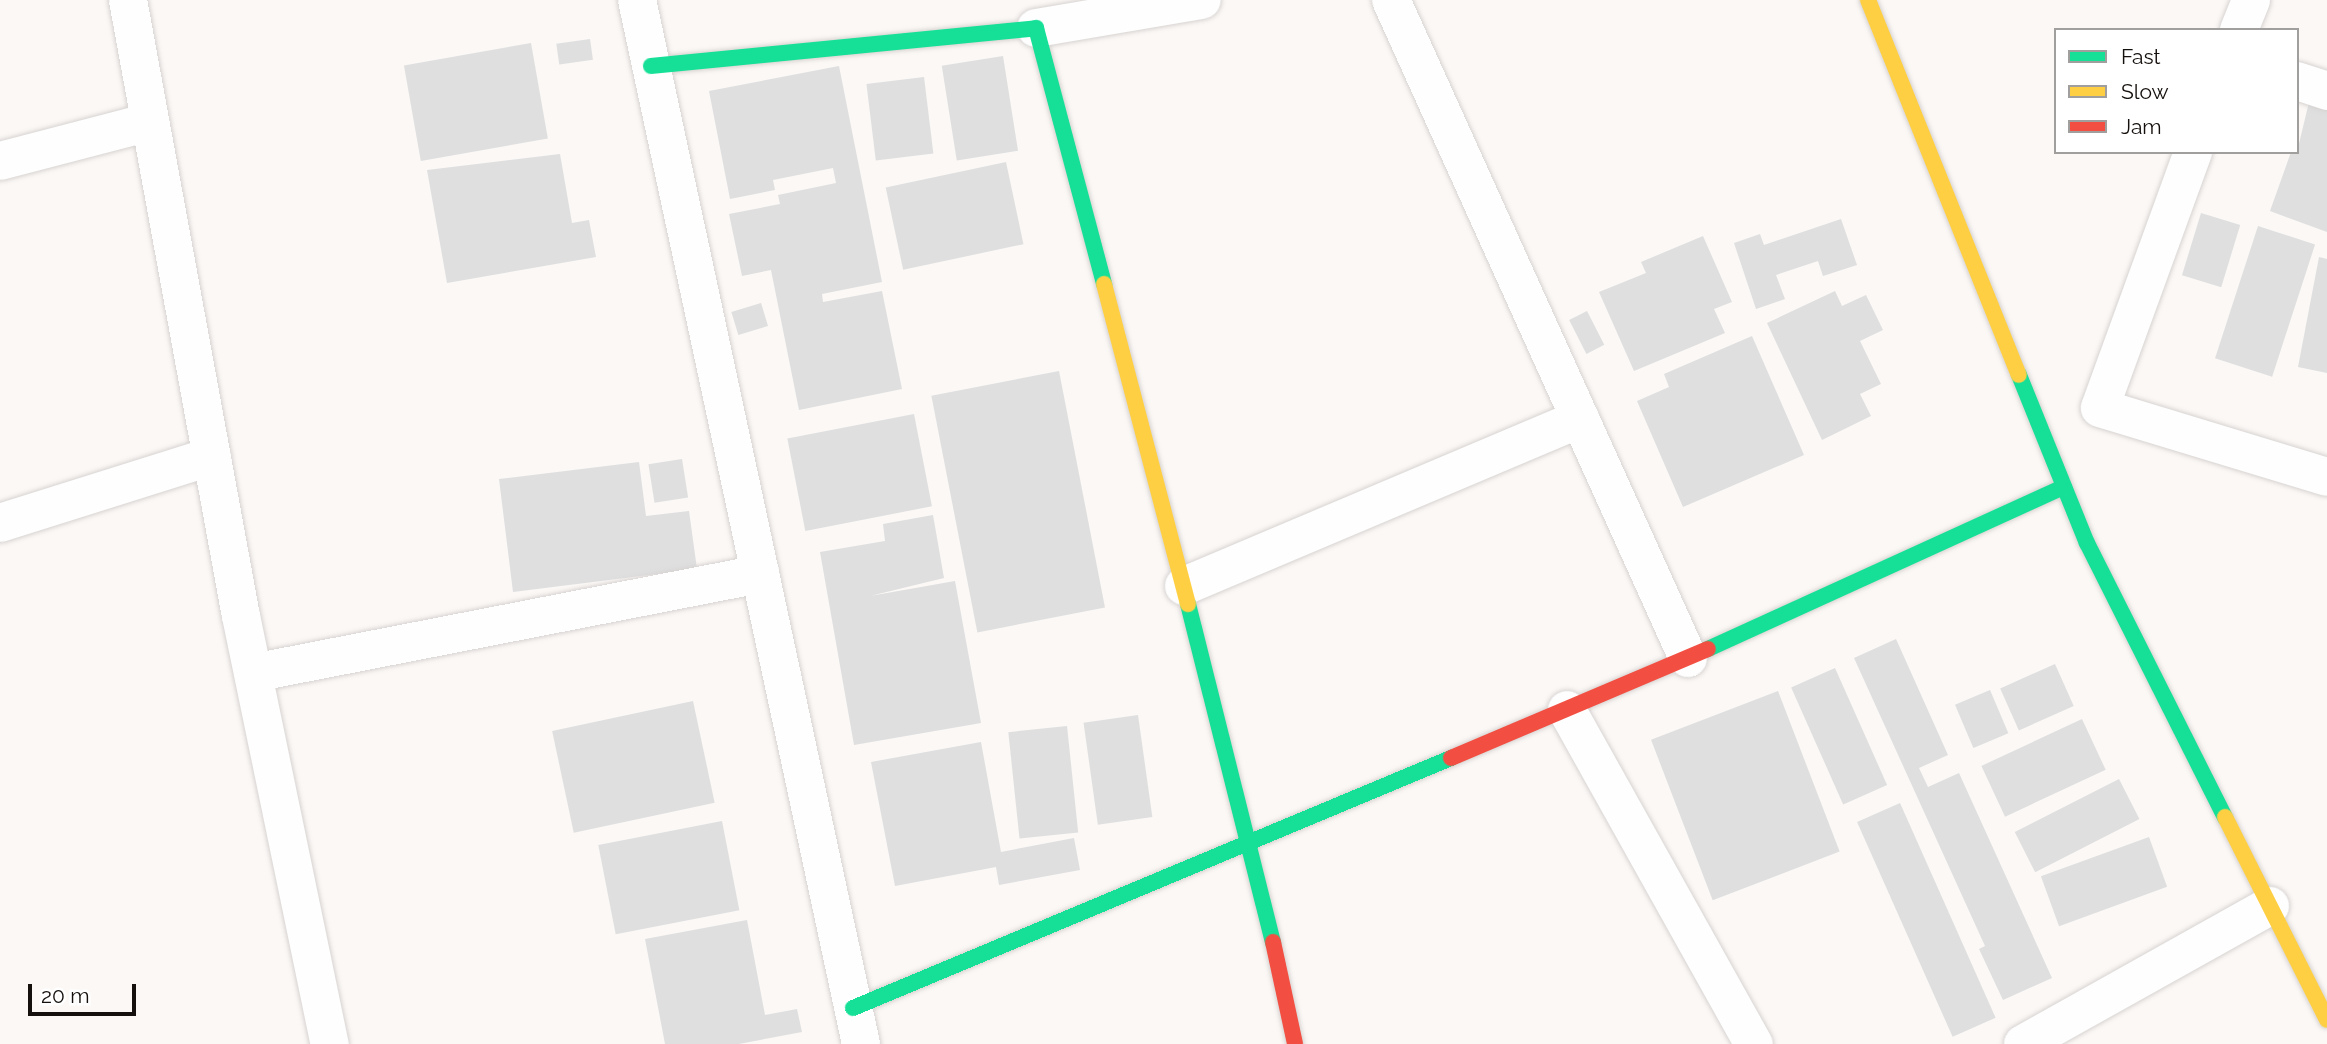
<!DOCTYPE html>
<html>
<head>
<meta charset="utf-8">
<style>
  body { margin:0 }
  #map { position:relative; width:2327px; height:1044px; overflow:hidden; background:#fbf8f6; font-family:Raleway,sans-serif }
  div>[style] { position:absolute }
  .building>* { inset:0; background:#dfdfe0; transform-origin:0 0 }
  .roads { filter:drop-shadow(0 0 2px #d7d3d1) drop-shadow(0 0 2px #d7d3d1) }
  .street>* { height:38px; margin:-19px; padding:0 19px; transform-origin:19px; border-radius:19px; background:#fefefe }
  .fast>* { height:16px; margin:-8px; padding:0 8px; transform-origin:8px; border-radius:8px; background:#16e098 }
  .slow>* { height:16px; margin:-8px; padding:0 8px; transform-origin:8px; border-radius:8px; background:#ffcf43 }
  .jam>* { height:16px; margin:-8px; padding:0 8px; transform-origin:8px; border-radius:8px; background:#f24e42 }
  span { translate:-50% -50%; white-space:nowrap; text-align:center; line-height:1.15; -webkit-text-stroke:5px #fff; paint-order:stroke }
  .legend { position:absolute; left:2054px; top:28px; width:245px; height:126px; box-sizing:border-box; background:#fff; border:2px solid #a19f9e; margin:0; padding:9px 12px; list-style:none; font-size:21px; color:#15100d }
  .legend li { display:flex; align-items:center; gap:14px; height:35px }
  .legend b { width:35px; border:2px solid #a19f9e }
  .scale { position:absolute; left:28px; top:984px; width:108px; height:32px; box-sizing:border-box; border:4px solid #15100d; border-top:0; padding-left:9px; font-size:21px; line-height:24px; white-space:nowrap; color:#15100d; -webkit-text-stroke:5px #fff; paint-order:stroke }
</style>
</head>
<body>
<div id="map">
  <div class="building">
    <i style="left:590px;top:39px;width:21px;height:34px;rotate:82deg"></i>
    <i style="left:531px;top:43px;width:97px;height:129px;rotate:80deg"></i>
    <i style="left:1003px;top:56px;width:96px;height:62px;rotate:81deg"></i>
    <i style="clip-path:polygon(839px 66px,882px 282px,822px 294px,823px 302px,882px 291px,902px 389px,799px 410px,771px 270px,742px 276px,729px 214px,780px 204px,778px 195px,836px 183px,833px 168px,773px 180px,775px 190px,730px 199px,709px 91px)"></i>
    <i style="left:924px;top:77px;width:77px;height:58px;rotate:83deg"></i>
    <i style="clip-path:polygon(2309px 102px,2327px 108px,2327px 232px,2270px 211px,2291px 152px,2297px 152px)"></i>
    <i style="clip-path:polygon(560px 154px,572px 223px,589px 220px,596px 257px,447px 283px,427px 170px)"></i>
    <i style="left:1006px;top:162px;width:84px;height:123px;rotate:78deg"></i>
    <i style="left:2201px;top:213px;width:41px;height:65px;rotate:17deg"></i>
    <i style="clip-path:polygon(1841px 219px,1857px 265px,1823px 276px,1818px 261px,1776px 275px,1785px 299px,1756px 309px,1734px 243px,1760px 234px,1764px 245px)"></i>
    <i style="left:2258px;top:226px;width:60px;height:139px;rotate:18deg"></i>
    <i style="clip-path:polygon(1703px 236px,1732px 302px,1714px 309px,1725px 333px,1634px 371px,1599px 292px,1646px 273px,1641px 262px)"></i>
    <i style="clip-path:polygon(2319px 257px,2327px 259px,2327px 373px,2298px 367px)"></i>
    <i style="clip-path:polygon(1835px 291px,1842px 306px,1866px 295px,1883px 330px,1860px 341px,1881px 384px,1860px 394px,1871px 416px,1822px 440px,1767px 323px)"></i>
    <i style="left:761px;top:303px;width:24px;height:31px;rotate:73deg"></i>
    <i style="left:1587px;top:311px;width:38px;height:20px;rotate:63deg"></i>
    <i style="clip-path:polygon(1752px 336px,1804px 455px,1683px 507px,1637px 401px,1669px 387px,1664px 374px)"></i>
    <i style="left:1059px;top:371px;width:241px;height:130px;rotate:79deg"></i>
    <i style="left:914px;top:414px;width:94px;height:129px;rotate:79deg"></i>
    <i style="left:682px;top:459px;width:39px;height:34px;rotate:81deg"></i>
    <i style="clip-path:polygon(639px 462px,646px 516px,689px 511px,697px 569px,513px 592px,499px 479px)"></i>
    <i style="clip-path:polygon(933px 515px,944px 578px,870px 596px,955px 581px,981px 723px,854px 745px,820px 552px,885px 541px,883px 524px)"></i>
    <i style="clip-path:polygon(1896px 639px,1948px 755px,1919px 768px,1928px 787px,1959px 773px,2052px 978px,2003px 1000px,1979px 949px,1985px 946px,1854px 658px)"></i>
    <i style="left:2055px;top:664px;width:46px;height:60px;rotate:66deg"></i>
    <i style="left:1835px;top:668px;width:128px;height:48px;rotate:66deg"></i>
    <i style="left:1990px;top:690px;width:47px;height:38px;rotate:67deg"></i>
    <i style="left:1778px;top:691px;width:172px;height:136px;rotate:69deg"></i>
    <i style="left:693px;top:701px;width:104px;height:144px;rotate:78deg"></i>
    <i style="left:1138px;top:715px;width:103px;height:55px;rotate:82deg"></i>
    <i style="left:2082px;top:719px;width:56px;height:111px;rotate:65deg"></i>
    <i style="left:1067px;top:726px;width:107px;height:59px;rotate:84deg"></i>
    <i style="clip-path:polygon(981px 742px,1001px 852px,1074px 838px,1080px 870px,999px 885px,996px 867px,895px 886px,871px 762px)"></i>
    <i style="left:2119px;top:779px;width:45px;height:117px;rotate:63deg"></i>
    <i style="left:1900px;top:803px;width:235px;height:47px;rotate:66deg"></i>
    <i style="left:722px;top:821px;width:91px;height:126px;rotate:79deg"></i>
    <i style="left:2149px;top:837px;width:53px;height:115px;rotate:70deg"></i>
    <i style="clip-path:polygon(747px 920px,765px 1015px,797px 1009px,802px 1032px,739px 1044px,665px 1044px,645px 939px)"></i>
  </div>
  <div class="roads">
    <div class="street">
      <i style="left:128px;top:0;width:626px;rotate:79.61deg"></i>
      <i style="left:241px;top:616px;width:437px;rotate:78.3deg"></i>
      <i style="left:637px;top:0;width:1068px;rotate:77.89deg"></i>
      <i style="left:1391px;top:0;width:722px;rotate:65.71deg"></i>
      <i style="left:1036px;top:28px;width:168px;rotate:-9.6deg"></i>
      <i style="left:2239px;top:30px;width:32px;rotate:-68deg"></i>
      <i style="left:2297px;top:81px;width:32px;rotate:18deg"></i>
      <i style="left:2193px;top:152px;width:272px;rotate:110deg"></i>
      <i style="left:2100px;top:408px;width:237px;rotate:16.9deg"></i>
      <i style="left:0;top:161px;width:155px;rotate:-14.6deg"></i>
      <i style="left:0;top:523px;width:222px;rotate:-17.5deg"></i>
      <i style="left:1184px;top:586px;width:430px;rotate:-22.9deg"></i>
      <i style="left:253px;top:673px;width:517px;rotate:-11.05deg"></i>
      <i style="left:1567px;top:710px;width:383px;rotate:60.8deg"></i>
      <i style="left:2023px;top:1044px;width:283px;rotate:-29.2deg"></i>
    </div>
    <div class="fast">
      <i style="left:651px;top:66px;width:387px;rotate:-5.6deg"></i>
      <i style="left:1036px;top:28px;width:265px;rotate:75.1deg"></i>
      <i style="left:2019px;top:375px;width:181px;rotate:68deg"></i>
      <i style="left:2087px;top:543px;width:307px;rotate:63.3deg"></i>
      <i style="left:1188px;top:604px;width:349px;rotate:75.9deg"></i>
      <i style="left:1708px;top:649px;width:391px;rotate:-24.5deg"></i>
      <i style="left:853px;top:1008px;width:648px;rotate:-22.69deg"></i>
    </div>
    <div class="slow">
      <i style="left:1868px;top:0;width:404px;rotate:68.1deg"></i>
      <i style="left:1104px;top:284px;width:331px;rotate:75.3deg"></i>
      <i style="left:2225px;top:817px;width:227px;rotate:63.3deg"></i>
    </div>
    <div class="jam">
      <i style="left:1451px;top:758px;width:279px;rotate:-23deg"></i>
      <i style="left:1273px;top:942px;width:104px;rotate:77.8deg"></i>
    </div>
  </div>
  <ul class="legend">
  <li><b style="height:9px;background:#16e098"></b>Fast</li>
  <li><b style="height:9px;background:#ffcf43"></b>Slow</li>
  <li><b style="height:9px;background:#f24e42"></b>Jam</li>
  </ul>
  <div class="scale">20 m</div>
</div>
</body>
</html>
